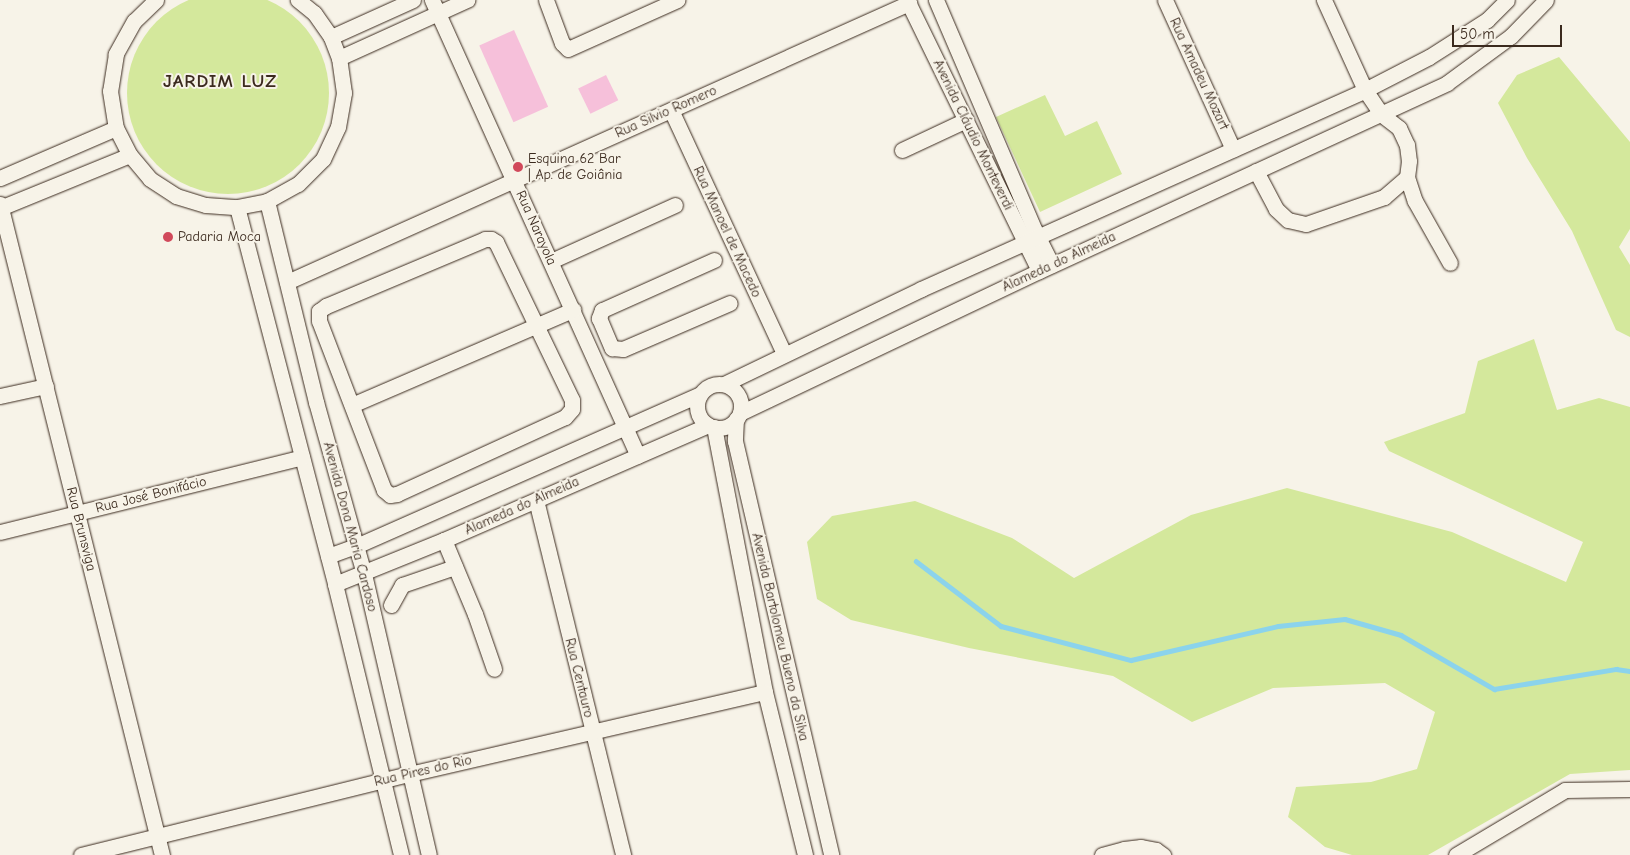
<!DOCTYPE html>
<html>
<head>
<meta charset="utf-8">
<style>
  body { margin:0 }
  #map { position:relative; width:1630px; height:855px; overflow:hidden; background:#f7f3e8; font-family:"Comic Neue",sans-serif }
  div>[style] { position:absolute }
  .green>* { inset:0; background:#d4e89c }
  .round { border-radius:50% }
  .stream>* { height:4.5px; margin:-2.25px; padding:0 2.25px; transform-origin:2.25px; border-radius:2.25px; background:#8bd3ec }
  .building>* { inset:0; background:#f6c0da; transform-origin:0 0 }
  .roads { filter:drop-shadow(0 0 1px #3b2a1e) drop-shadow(0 0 1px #3b2a1e) }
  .minor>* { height:15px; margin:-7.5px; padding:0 7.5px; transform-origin:7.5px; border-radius:7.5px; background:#f7f3e8 }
  .minor>.ring { margin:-7.5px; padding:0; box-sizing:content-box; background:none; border:15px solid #f7f3e8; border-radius:50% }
  .dots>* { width:14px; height:14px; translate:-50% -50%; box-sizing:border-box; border:2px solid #f7f3e8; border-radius:50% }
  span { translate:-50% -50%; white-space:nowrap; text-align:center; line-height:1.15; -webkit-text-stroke:4px #f7f3e8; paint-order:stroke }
  .street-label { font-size:14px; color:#3b2a1e }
  .poi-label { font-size:14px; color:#3b2a1e }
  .left { translate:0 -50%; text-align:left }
  .district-label { font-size:19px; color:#3b2a1e; font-weight:700; letter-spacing:1px }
  .scale { position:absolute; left:1452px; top:25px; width:110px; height:22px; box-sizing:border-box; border:2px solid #3b2a1e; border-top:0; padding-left:6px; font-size:15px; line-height:18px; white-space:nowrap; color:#3b2a1e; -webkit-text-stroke:4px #f7f3e8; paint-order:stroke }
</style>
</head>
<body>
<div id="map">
  <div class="green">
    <i class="round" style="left:127px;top:-8px;width:202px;height:202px"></i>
    <i style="clip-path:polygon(1559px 57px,1630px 142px,1630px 229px,1619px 247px,1630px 265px,1630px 337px,1616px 330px,1572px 231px,1527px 158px,1498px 103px,1517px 75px)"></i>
    <i style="clip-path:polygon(1045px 95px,1065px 136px,1097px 121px,1122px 174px,1040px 212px,996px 117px)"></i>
    <i style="clip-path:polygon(1534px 339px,1557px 410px,1599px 398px,1630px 407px,1630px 770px,1570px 774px,1428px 855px,1352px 855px,1325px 847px,1288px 817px,1296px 787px,1371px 782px,1417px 769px,1435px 712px,1385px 683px,1273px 688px,1192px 722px,1113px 676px,969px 648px,851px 620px,817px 599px,807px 542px,832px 516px,915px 501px,1012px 538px,1074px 578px,1191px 515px,1287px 488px,1452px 532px,1566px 582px,1583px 542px,1389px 451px,1384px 442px,1465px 413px,1478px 361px)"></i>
  </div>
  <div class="stream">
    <i style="left:916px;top:561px;width:107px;rotate:37.4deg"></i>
    <i style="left:1001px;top:626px;width:134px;rotate:14.7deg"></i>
    <i style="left:1131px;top:660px;width:151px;rotate:-13deg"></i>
    <i style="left:1278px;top:626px;width:67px;rotate:-6deg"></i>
    <i style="left:1345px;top:619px;width:58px;rotate:15.9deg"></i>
    <i style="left:1401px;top:635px;width:108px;rotate:30.1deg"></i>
    <i style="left:1494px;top:689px;width:124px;rotate:-9.3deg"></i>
    <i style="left:1616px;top:669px;width:14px;rotate:8deg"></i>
  </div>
  <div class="building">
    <i style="left:514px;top:30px;width:84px;height:38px;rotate:66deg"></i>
    <i style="left:606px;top:75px;width:28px;height:31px;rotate:64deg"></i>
  </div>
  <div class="roads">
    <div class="minor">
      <i style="left:156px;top:0;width:30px;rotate:136deg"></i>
      <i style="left:134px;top:21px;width:38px;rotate:119deg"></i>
      <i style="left:116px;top:54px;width:37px;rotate:99deg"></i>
      <i style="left:110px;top:91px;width:37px;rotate:81deg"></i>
      <i style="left:116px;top:128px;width:30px;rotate:63deg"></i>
      <i style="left:130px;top:155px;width:31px;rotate:50deg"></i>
      <i style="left:150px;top:179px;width:31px;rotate:33deg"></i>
      <i style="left:176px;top:196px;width:31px;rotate:17deg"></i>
      <i style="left:206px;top:205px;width:31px;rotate:4deg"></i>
      <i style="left:237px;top:207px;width:31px;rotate:-11deg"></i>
      <i style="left:267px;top:201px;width:35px;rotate:-29deg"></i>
      <i style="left:298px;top:184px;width:35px;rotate:-45deg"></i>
      <i style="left:323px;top:159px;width:35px;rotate:-65deg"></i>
      <i style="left:338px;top:127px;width:35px;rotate:-80deg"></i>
      <i style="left:344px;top:93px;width:35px;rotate:-98deg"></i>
      <i style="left:339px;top:58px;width:22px;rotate:-111deg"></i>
      <i style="left:331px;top:37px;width:29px;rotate:-125deg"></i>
      <i style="left:314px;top:13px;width:21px;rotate:-141deg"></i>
      <i style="left:432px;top:0;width:500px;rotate:65.69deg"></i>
      <i style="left:546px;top:0;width:46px;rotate:69.6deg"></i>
      <i style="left:562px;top:43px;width:8px;rotate:45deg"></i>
      <i style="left:568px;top:49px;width:120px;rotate:-24.2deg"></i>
      <i style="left:907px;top:0;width:301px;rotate:64deg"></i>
      <i style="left:936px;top:0;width:249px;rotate:66.8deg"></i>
      <i style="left:1034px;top:229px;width:40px;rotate:63.4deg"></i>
      <i style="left:1165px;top:0;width:164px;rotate:65.5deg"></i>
      <i style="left:1324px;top:0;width:99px;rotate:65.5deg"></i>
      <i style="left:1365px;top:90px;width:29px;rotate:56deg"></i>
      <i style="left:1381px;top:114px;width:23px;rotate:38deg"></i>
      <i style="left:1399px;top:128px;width:19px;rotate:65deg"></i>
      <i style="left:1407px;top:145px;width:16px;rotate:83deg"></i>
      <i style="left:1409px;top:161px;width:16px;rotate:97deg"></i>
      <i style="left:1407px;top:177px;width:25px;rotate:72deg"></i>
      <i style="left:1415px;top:201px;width:71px;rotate:60.6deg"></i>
      <i style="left:331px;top:37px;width:90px;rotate:-24.3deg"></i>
      <i style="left:339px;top:58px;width:141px;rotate:-24.4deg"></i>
      <i style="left:671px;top:110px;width:268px;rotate:65.1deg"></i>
      <i style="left:902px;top:150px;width:71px;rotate:-25.1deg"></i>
      <i style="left:1256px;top:171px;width:43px;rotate:62.2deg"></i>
      <i style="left:1276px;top:209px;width:16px;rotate:43deg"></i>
      <i style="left:1288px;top:220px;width:18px;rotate:13deg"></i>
      <i style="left:1306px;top:224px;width:83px;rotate:-19.1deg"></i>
      <i style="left:1384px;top:197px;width:30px;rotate:-41deg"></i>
      <i style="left:0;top:178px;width:126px;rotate:-23.3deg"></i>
      <i style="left:267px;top:201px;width:207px;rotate:76.3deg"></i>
      <i style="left:316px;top:402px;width:179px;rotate:74.4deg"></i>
      <i style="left:364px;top:574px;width:288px;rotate:77deg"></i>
      <i style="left:0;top:204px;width:671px;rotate:76.03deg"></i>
      <i style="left:237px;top:207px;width:390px;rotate:75.4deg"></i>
      <i style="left:335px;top:584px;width:279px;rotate:76.3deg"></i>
      <i style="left:0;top:208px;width:140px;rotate:-22.2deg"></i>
      <i style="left:485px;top:239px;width:6px"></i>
      <i style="left:491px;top:239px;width:6px;rotate:31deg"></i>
      <i style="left:496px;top:242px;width:175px;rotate:64.3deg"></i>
      <i style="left:572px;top:400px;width:9px;rotate:90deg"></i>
      <i style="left:572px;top:409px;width:11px;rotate:131deg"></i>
      <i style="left:565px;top:417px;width:185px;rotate:155.4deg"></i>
      <i style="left:397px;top:494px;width:7px;rotate:172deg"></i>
      <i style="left:390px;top:495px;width:8px;rotate:-140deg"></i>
      <i style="left:384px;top:490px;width:181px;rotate:-111deg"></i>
      <i style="left:319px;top:321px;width:10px;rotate:-90deg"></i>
      <i style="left:319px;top:311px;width:9px;rotate:-36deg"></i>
      <i style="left:326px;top:306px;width:173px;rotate:-22.8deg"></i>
      <i style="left:714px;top:260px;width:123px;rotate:155.9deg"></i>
      <i style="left:602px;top:310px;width:9px;rotate:111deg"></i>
      <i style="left:599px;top:318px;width:33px;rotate:67deg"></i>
      <i style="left:612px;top:348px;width:11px;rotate:5deg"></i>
      <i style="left:623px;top:349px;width:116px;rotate:-23.3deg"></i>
      <i style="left:551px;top:261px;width:136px;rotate:-24.3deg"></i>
      <i style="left:287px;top:282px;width:682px;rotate:-24.16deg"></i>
      <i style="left:724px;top:384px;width:219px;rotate:-25.7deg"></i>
      <i style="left:921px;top:289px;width:487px;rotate:-24.1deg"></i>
      <i style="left:1365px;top:90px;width:72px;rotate:-27.3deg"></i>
      <i style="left:1429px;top:57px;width:69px;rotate:-32.5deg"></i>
      <i style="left:1487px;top:20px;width:28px;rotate:-45deg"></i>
      <i class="ring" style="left:697px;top:384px;width:29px;height:29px"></i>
      <i style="left:0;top:396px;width:47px;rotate:-12.3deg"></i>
      <i style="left:352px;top:405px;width:241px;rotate:-23.3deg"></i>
      <i style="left:740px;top:413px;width:331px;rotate:-25.4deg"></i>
      <i style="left:1039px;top:271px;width:449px;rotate:-24.7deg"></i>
      <i style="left:1447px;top:83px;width:79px;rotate:-36.3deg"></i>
      <i style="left:1511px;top:36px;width:50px;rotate:-45.8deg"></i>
      <i style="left:736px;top:419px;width:22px;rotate:93deg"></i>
      <i style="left:735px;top:441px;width:425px;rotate:76.9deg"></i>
      <i style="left:714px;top:427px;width:270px;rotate:79.1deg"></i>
      <i style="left:765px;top:692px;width:168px;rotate:76.2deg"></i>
      <i style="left:536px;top:500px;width:366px;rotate:76.2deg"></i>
      <i style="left:0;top:532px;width:311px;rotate:-13.9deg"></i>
      <i style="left:444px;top:540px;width:80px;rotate:67.3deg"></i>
      <i style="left:475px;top:614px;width:58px;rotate:70.9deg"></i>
      <i style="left:328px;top:556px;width:30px;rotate:-20deg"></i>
      <i style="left:356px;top:546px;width:375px;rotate:-23.8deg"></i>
      <i style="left:335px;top:584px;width:118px;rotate:-22deg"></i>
      <i style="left:444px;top:540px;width:288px;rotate:-23.5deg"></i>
      <i style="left:391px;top:605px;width:23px;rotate:-61deg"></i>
      <i style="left:402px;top:585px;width:56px;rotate:-18.8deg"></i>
      <i style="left:81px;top:855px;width:338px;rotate:-13.9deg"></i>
      <i style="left:409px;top:774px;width:365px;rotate:-13deg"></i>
      <i style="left:1102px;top:855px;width:23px;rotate:-15deg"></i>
      <i style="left:1124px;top:849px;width:17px;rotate:-7deg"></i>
      <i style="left:1141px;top:847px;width:15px;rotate:11deg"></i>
      <i style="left:1156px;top:850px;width:9px;rotate:36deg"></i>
      <i style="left:1456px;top:855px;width:127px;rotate:-30.8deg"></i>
      <i style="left:1565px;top:790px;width:65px;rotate:-0.9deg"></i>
    </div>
  </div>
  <div class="dots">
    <i style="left:518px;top:167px;background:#d1495b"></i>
    <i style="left:168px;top:237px;background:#d1495b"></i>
  </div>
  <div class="street-label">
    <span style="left:1199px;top:74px;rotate:65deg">Rua Amadeu Mozart</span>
    <span style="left:666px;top:112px;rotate:-24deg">Rua Silvio Romero</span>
    <span style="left:973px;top:135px;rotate:64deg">Avenida Cláudio Monteverdi</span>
    <span style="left:536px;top:228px;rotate:66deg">Rua Narayola</span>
    <span style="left:727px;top:232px;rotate:65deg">Rua Manoel de Macedo</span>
    <span style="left:1059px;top:262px;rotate:-25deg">Alameda do Almeida</span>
    <span style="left:151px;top:495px;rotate:-14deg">Rua José Bonifácio</span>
    <span style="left:522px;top:506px;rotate:-24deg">Alameda do Almeida</span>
    <span style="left:350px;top:527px;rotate:75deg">Avenida Dona Maria Cardoso</span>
    <span style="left:81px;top:529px;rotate:76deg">Rua Brunsviga</span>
    <span style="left:780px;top:637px;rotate:77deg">Avenida Bartolomeu Bueno da Silva</span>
    <span style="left:579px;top:678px;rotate:76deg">Rua Centauro</span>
    <span style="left:423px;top:771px;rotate:-13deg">Rua Pires do Rio</span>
  </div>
  <div class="poi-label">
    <span class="left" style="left:528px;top:167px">Esquina 62 Bar<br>| Ap. de Goiânia</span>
    <span class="left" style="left:178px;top:237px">Padaria Moca</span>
  </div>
  <div class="district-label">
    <span style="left:220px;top:82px">JARDIM LUZ</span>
  </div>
  <div class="scale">50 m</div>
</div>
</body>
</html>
